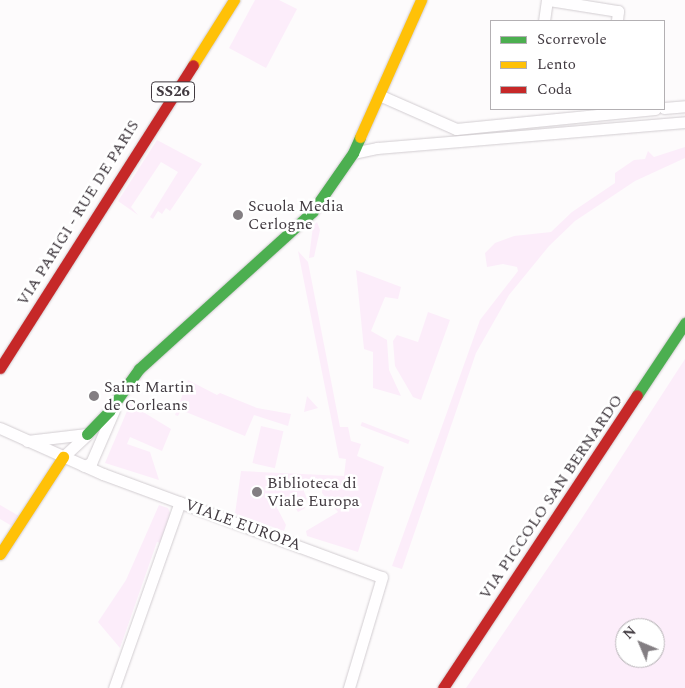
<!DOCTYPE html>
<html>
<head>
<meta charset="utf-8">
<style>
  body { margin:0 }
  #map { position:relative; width:685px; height:688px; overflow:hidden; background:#fdfbfc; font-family:Spectral,serif }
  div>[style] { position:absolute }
  .green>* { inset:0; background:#fcedfa; transform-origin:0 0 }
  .roads { filter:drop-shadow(0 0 1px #d2cdd1) drop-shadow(0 0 1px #d2cdd1) }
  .street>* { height:11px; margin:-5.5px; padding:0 5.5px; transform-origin:5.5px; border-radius:5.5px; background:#fffeff }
  .fast>* { height:11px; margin:-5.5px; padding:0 5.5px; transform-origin:5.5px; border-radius:5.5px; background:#4caf50 }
  .slow>* { height:11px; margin:-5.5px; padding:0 5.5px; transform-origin:5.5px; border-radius:5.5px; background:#ffc107 }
  .jam>* { height:11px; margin:-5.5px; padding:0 5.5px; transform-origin:5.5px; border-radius:5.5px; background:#c62828 }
  .dots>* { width:14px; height:14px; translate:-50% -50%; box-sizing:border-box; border:2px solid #fff; border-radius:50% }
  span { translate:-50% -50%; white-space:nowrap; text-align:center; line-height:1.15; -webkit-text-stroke:5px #fff; paint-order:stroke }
  .shield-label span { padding:1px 4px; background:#fff; border:1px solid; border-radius:4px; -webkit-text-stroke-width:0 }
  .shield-label { font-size:15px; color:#413a40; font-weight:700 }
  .poi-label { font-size:16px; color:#413a40 }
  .left { translate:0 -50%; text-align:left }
  .street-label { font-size:16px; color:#413a40 }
  .legend { position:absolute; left:490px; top:20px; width:175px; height:90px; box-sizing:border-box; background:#fff; border:1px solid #b3b0b3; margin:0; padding:6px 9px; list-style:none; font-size:15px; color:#413a40 }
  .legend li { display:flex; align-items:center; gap:10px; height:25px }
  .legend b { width:25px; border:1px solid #b3b0b3 }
  .north { position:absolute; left:615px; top:618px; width:50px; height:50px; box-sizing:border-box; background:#fff; border:1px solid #b3b0b3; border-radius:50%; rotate:315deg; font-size:14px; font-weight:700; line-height:20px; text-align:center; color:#413a40 }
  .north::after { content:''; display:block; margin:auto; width:18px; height:22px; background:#837e82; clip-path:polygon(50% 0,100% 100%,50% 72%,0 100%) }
</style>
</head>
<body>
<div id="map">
  <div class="green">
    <i style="clip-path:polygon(255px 0,279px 0,297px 9px,266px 68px,229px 48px)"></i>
    <i style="clip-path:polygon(157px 140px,202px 164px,170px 211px,166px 208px,162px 214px,158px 211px,153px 219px,150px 217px,178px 172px,161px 162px,131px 207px,138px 215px,118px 201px)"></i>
    <i style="clip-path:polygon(685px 147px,685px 158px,635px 181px,575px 221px,549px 246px,509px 295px,476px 353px,402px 569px,392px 566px,480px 320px,518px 271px,517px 267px,503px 264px,487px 267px,485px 253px,495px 243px,514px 236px,551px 232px,572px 212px,615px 183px,615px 173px,634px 160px,645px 159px,648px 151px,654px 157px)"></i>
    <i style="clip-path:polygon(317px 222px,320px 230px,314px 257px,309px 258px,313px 226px)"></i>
    <i style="clip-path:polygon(298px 251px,308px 262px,340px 427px,348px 427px,351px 441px,361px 444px,357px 456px,384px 467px,358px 552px,307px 536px,306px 531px,338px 512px,322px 493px,323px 482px,314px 482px,303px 489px,307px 499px,302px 502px,305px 508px,298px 512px,288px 497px,273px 500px,286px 525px,284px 531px,235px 514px,241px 471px,344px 476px,346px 459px,339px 458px)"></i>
    <i style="clip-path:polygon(356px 270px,401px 287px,398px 299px,385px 297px,371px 331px,387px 340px,389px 370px,401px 396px,373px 388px,373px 352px,364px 349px)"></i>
    <i style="clip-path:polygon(428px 312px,450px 320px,421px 400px,413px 397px,395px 366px,393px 341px,397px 335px,418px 342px)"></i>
    <i style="clip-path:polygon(evenodd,685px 359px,685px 688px,466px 688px,582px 518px,685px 359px,625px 628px,655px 628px,655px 658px,625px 658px,625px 628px)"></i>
    <i style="clip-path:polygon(188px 380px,217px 395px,220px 393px,257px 408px,291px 414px,288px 426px,254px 415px,245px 436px,181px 410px,178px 416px,175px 415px)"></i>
    <i style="clip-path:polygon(307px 396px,318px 408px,304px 412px)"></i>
    <i style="clip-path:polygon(130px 404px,171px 429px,162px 451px,130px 437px,127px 444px,150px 452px,159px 480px,105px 463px)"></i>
    <i style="left:362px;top:422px;width:51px;height:4px;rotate:21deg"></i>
    <i style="left:261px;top:426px;width:23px;height:38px;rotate:13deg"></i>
    <i style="clip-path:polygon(0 505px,19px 516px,12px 526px,0 519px)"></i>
    <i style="clip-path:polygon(159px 505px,168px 508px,171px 515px,161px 543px,157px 542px,120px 648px,98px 622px,126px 580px)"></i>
  </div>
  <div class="roads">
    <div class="street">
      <i style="left:549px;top:0;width:70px;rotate:9.1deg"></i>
      <i style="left:618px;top:11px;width:10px;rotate:96deg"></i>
      <i style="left:544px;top:21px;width:21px;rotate:-82deg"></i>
      <i style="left:379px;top:95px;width:84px;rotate:23.8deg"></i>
      <i style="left:456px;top:129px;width:200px;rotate:-5.7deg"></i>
      <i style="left:664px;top:108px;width:21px;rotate:-5deg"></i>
      <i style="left:353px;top:153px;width:25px;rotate:-12deg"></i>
      <i style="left:377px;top:148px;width:309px;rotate:-4.8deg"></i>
      <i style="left:0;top:428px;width:113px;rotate:24.1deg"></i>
      <i style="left:103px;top:474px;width:297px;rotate:20.3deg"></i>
      <i style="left:382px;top:577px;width:116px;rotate:106.6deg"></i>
      <i style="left:27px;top:441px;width:60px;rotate:-6.7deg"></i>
      <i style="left:63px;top:457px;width:33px;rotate:-43deg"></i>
      <i style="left:84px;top:466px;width:8px;rotate:-23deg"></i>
      <i style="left:91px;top:463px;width:58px;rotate:-66.5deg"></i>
      <i style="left:114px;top:688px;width:197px;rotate:-70.5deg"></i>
    </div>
    <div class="fast">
      <i style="left:637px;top:395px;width:87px;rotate:-56.3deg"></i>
      <i style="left:87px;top:434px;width:32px;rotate:-46deg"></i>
      <i style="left:109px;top:411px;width:52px;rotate:-54.5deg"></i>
      <i style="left:139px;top:369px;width:234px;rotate:-42.2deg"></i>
      <i style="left:312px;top:212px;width:72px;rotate:-55.2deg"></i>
      <i style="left:353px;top:153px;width:17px;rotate:-66deg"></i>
    </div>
    <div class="slow">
      <i style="left:193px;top:65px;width:77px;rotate:-57.8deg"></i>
      <i style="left:360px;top:137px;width:150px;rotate:-66deg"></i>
      <i style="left:0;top:554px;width:116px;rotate:-57deg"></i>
    </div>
    <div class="jam">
      <i style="left:0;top:368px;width:359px;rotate:-57.5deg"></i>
      <i style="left:443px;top:688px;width:351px;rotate:-56.5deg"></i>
    </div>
  </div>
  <div class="dots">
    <i style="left:238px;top:215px;background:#837e82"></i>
    <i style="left:94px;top:396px;background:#837e82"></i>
    <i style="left:257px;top:492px;background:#837e82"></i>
  </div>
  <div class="shield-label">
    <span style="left:173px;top:92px">SS26</span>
  </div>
  <div class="poi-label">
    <span class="left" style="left:248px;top:215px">Scuola Media<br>Cerlogne</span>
    <span class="left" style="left:104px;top:396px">Saint Martin<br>de Corleans</span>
    <span class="left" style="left:267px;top:492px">Biblioteca di<br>Viale Europa</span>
  </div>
  <div class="street-label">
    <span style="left:78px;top:213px;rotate:-58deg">VIA PARIGI - RUE DE PARIS</span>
    <span style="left:551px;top:497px;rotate:-56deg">VIA PICCOLO SAN BERNARDO</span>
    <span style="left:243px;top:525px;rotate:20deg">VIALE EUROPA</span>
  </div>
  <ul class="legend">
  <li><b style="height:6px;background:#4caf50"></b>Scorrevole</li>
  <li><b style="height:6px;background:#ffc107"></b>Lento</li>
  <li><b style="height:6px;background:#c62828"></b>Coda</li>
  </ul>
  <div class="north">N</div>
</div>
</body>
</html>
